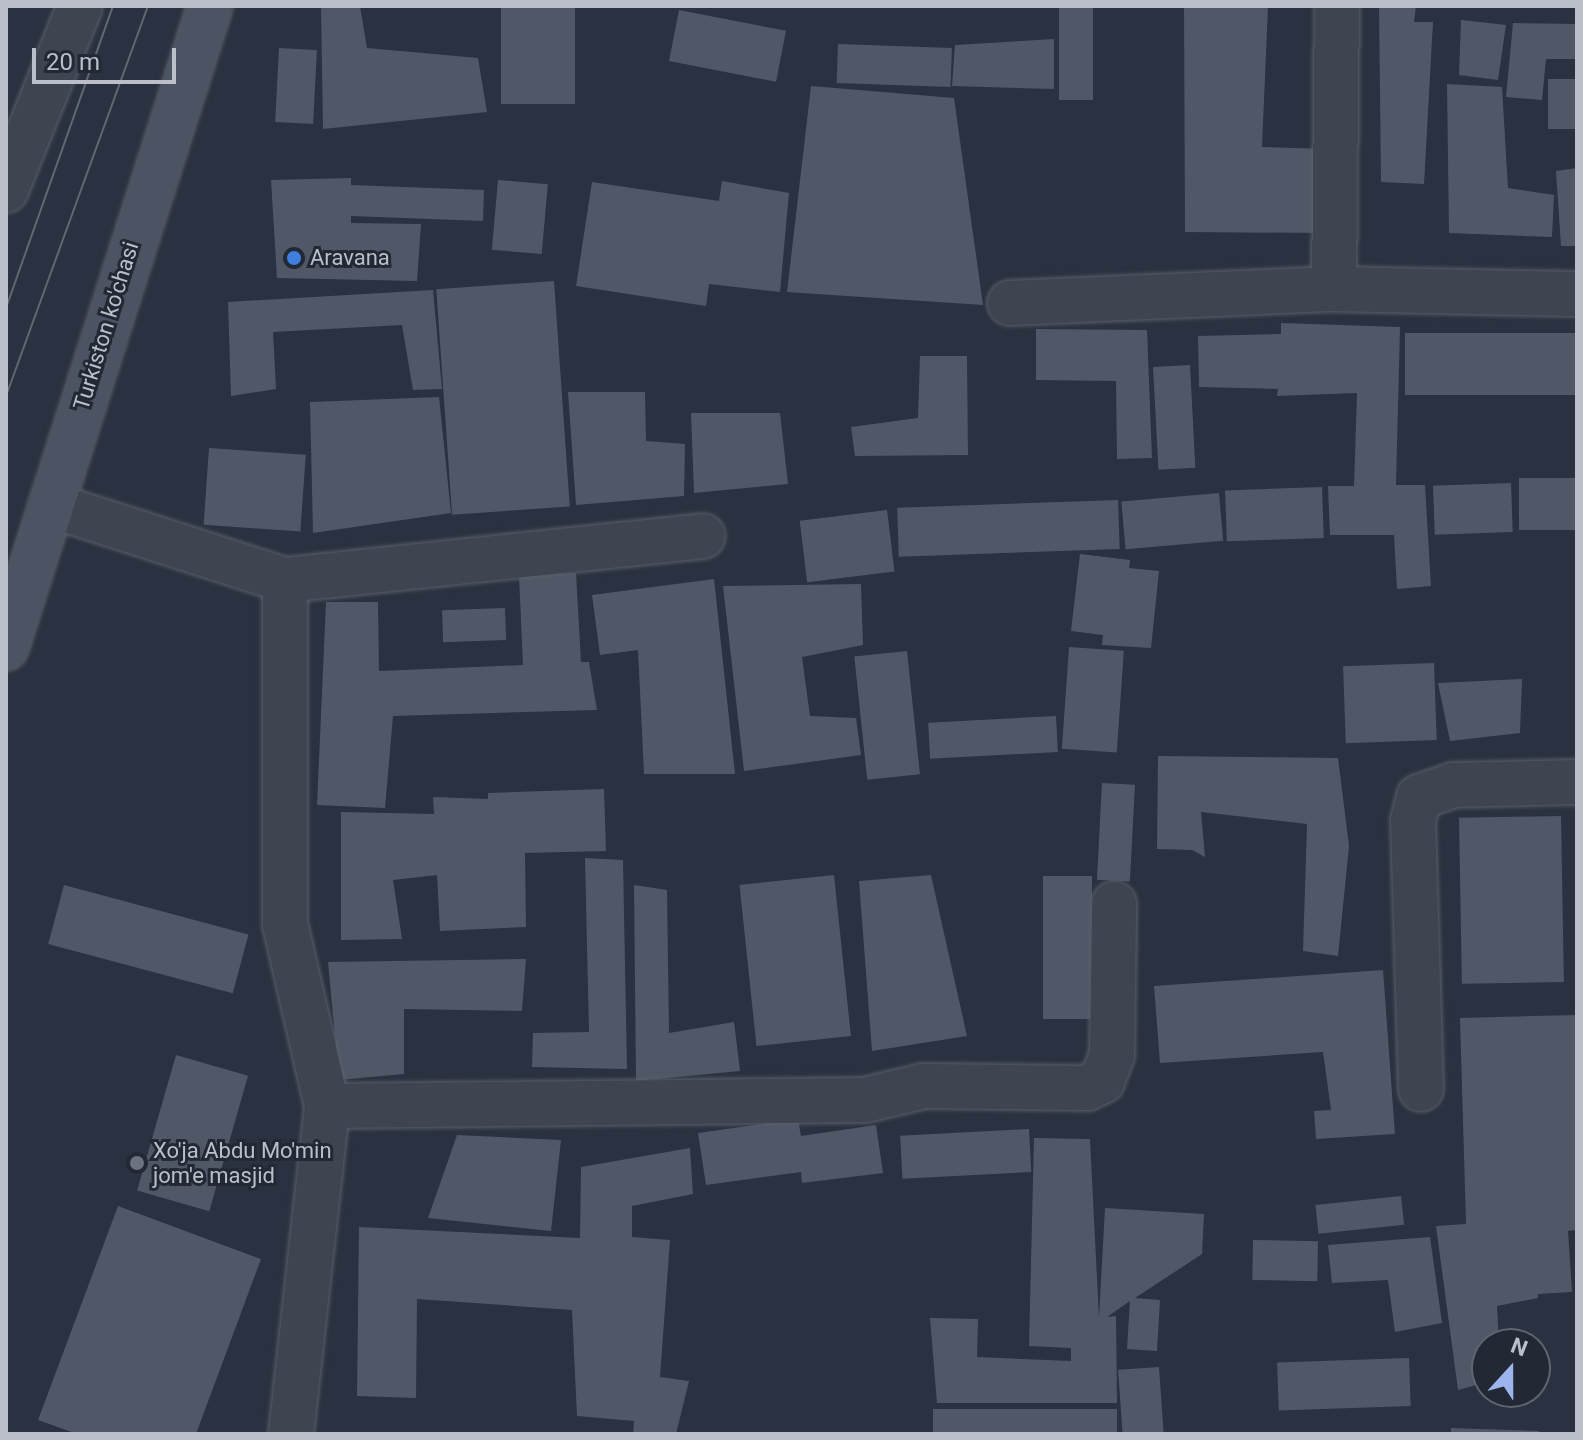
<!DOCTYPE html>
<html>
<head>
<meta charset="utf-8">
<style>
  body { margin:0 }
  #map { position:relative; width:1583px; height:1440px; overflow:hidden; background:#2a3140; font-family:Roboto,sans-serif }
  div>[style] { position:absolute }
  .building>* { inset:0; background:#505868; transform-origin:0 0 }
  .roads { filter:drop-shadow(0 0 2px #585f6a) drop-shadow(0 0 2px #585f6a) }
  .street>* { height:44px; margin:-22px; padding:0 22px; transform-origin:22px; border-radius:22px; background:#3e4450 }
  .secondary>* { height:44px; margin:-22px; padding:0 22px; transform-origin:22px; border-radius:22px; background:#4c5362 }
  .tram>* { height:2px; margin:-1px; padding:0 1px; transform-origin:1px; border-radius:1px; background:#606876 }
  .dots>* { width:22px; height:22px; translate:-50% -50%; box-sizing:border-box; border:4px solid #222935; border-radius:50% }
  span { translate:-50% -50%; white-space:nowrap; text-align:center; line-height:1.15; -webkit-text-stroke:6px #222935; paint-order:stroke }
  .poi-label { font-size:22px; color:#babfca }
  .left { translate:0 -50%; text-align:left }
  .street-label { font-size:22px; color:#babfca }
  .frame { position:absolute; inset:0; border:8px solid #babfca; pointer-events:none }
  .north { position:absolute; left:1471px; top:1328px; width:80px; height:80px; box-sizing:border-box; background:#222935; border:2px solid #5f6571; border-radius:50%; rotate:21deg; font-size:22px; font-weight:700; line-height:32px; text-align:center; color:#babfca }
  .north::after { content:''; display:block; margin:auto; width:28px; height:36px; background:#9cb5ed; clip-path:polygon(50% 0,100% 100%,50% 72%,0 100%) }
  .scale { position:absolute; left:32px; top:48px; width:144px; height:36px; box-sizing:border-box; border:4px solid #babfca; border-top:0; padding-left:10px; font-size:24px; line-height:28px; white-space:nowrap; color:#babfca; -webkit-text-stroke:6px #222935; paint-order:stroke }
</style>
</head>
<body>
<div id="map">
  <div class="building">
    <i style="clip-path:polygon(360px 6px,367px 48px,478px 58px,487px 112px,323px 129px,321px 7px)"></i>
    <i style="left:501px;top:6px;width:74px;height:98px"></i>
    <i style="left:1059px;top:6px;width:34px;height:94px"></i>
    <i style="clip-path:polygon(1184px 6px,1268px 6px,1262px 147px,1325px 149px,1323px 233px,1185px 232px)"></i>
    <i style="clip-path:polygon(1379px 6px,1416px 6px,1414px 22px,1433px 22px,1424px 184px,1381px 182px)"></i>
    <i style="left:679px;top:10px;width:109px;height:52px;rotate:11deg"></i>
    <i style="clip-path:polygon(1461px 20px,1506px 25px,1498px 80px,1459px 75px)"></i>
    <i style="clip-path:polygon(1513px 23px,1577px 24px,1577px 59px,1546px 59px,1542px 100px,1506px 97px)"></i>
    <i style="clip-path:polygon(1054px 39px,1054px 89px,952px 86px,955px 45px)"></i>
    <i style="left:838px;top:44px;width:114px;height:39px;rotate:2deg"></i>
    <i style="left:279px;top:48px;width:38px;height:74px;rotate:3deg"></i>
    <i style="left:1577px;top:79px;width:50px;height:29px;rotate:90deg"></i>
    <i style="clip-path:polygon(1447px 84px,1502px 87px,1508px 188px,1554px 195px,1552px 237px,1449px 233px)"></i>
    <i style="clip-path:polygon(811px 86px,954px 98px,983px 305px,787px 292px)"></i>
    <i style="clip-path:polygon(1577px 168px,1577px 246px,1561px 246px,1556px 171px)"></i>
    <i style="clip-path:polygon(351px 178px,351px 185px,484px 190px,483px 221px,351px 216px,351px 223px,421px 224px,417px 281px,277px 278px,271px 180px)"></i>
    <i style="left:498px;top:180px;width:50px;height:70px;rotate:5deg"></i>
    <i style="clip-path:polygon(722px 181px,789px 193px,780px 292px,709px 284px,706px 306px,576px 286px,592px 182px,719px 201px)"></i>
    <i style="left:554px;top:281px;width:226px;height:118px;rotate:86deg"></i>
    <i style="clip-path:polygon(433px 290px,442px 389px,413px 390px,402px 325px,273px 332px,276px 389px,231px 396px,228px 302px)"></i>
    <i style="clip-path:polygon(1281px 323px,1400px 327px,1396px 485px,1425px 485px,1431px 586px,1397px 589px,1394px 535px,1330px 535px,1328px 486px,1354px 486px,1357px 393px,1277px 396px,1278px 389px,1199px 387px,1198px 336px,1281px 334px)"></i>
    <i style="clip-path:polygon(1036px 329px,1147px 330px,1152px 458px,1117px 459px,1116px 381px,1036px 380px)"></i>
    <i style="left:1405px;top:333px;width:172px;height:62px"></i>
    <i style="clip-path:polygon(920px 356px,967px 356px,968px 455px,855px 456px,851px 427px,918px 418px)"></i>
    <i style="left:1190px;top:365px;width:103px;height:37px;rotate:87deg"></i>
    <i style="clip-path:polygon(568px 392px,645px 392px,646px 441px,685px 444px,684px 496px,576px 505px)"></i>
    <i style="clip-path:polygon(439px 397px,451px 513px,313px 533px,310px 402px)"></i>
    <i style="clip-path:polygon(691px 413px,780px 413px,788px 484px,694px 493px)"></i>
    <i style="left:209px;top:448px;width:97px;height:77px;rotate:4deg"></i>
    <i style="left:1519px;top:478px;width:58px;height:52px"></i>
    <i style="left:1511px;top:483px;width:49px;height:78px;rotate:88deg"></i>
    <i style="left:1322px;top:487px;width:51px;height:97px;rotate:88deg"></i>
    <i style="left:1219px;top:493px;width:48px;height:98px;rotate:85deg"></i>
    <i style="left:1118px;top:500px;width:49px;height:221px;rotate:88deg"></i>
    <i style="left:887px;top:510px;width:62px;height:88px;rotate:83deg"></i>
    <i style="clip-path:polygon(1080px 554px,1130px 560px,1129px 568px,1159px 571px,1151px 648px,1102px 645px,1103px 635px,1071px 631px)"></i>
    <i style="clip-path:polygon(576px 573px,581px 662px,589px 662px,597px 710px,393px 716px,385px 808px,317px 805px,326px 602px,378px 602px,379px 671px,523px 665px,519px 576px)"></i>
    <i style="clip-path:polygon(714px 579px,735px 774px,644px 774px,638px 650px,600px 655px,592px 595px)"></i>
    <i style="clip-path:polygon(861px 584px,863px 645px,802px 657px,810px 716px,856px 718px,861px 755px,744px 771px,723px 586px)"></i>
    <i style="left:505px;top:608px;width:32px;height:63px;rotate:88deg"></i>
    <i style="left:1069px;top:647px;width:55px;height:102px;rotate:4deg"></i>
    <i style="left:907px;top:651px;width:124px;height:53px;rotate:84deg"></i>
    <i style="left:1434px;top:663px;width:77px;height:91px;rotate:88deg"></i>
    <i style="clip-path:polygon(1522px 679px,1520px 733px,1450px 741px,1438px 683px)"></i>
    <i style="left:1056px;top:716px;width:36px;height:128px;rotate:87deg"></i>
    <i style="clip-path:polygon(1158px 756px,1338px 758px,1349px 846px,1338px 956px,1303px 951px,1307px 824px,1201px 812px,1205px 857px,1192px 850px,1157px 849px)"></i>
    <i style="left:1102px;top:783px;width:33px;height:97px;rotate:3deg"></i>
    <i style="clip-path:polygon(604px 789px,606px 851px,525px 853px,526px 927px,440px 931px,437px 875px,393px 880px,402px 939px,341px 940px,341px 812px,434px 814px,433px 797px,488px 799px,488px 793px)"></i>
    <i style="left:1561px;top:816px;width:166px;height:102px;rotate:89deg"></i>
    <i style="clip-path:polygon(585px 858px,623px 860px,627px 1069px,532px 1067px,533px 1033px,589px 1032px)"></i>
    <i style="left:834px;top:875px;width:162px;height:95px;rotate:84deg"></i>
    <i style="clip-path:polygon(931px 875px,967px 1036px,872px 1051px,859px 881px)"></i>
    <i style="left:1043px;top:876px;width:49px;height:143px"></i>
    <i style="left:64px;top:885px;width:191px;height:61px;rotate:15deg"></i>
    <i style="clip-path:polygon(634px 885px,667px 890px,669px 1033px,734px 1022px,740px 1071px,636px 1081px)"></i>
    <i style="clip-path:polygon(526px 959px,522px 1011px,404px 1009px,404px 1074px,339px 1080px,328px 962px)"></i>
    <i style="clip-path:polygon(1383px 970px,1395px 1134px,1316px 1139px,1314px 1111px,1331px 1110px,1323px 1052px,1160px 1063px,1154px 986px)"></i>
    <i style="clip-path:polygon(1577px 1015px,1577px 1230px,1568px 1231px,1572px 1292px,1538px 1294px,1538px 1298px,1497px 1306px,1499px 1344px,1487px 1344px,1487px 1382px,1458px 1390px,1436px 1226px,1466px 1224px,1460px 1018px)"></i>
    <i style="left:176px;top:1055px;width:75px;height:141px;rotate:16deg"></i>
    <i style="clip-path:polygon(798px 1119px,801px 1136px,876px 1125px,883px 1173px,802px 1183px,801px 1172px,706px 1185px,698px 1133px)"></i>
    <i style="left:1029px;top:1129px;width:43px;height:129px;rotate:87deg"></i>
    <i style="clip-path:polygon(457px 1135px,561px 1140px,551px 1231px,428px 1218px)"></i>
    <i style="clip-path:polygon(1034px 1138px,1090px 1139px,1099px 1318px,1105px 1208px,1204px 1214px,1202px 1254px,1135px 1298px,1160px 1300px,1157px 1351px,1127px 1349px,1130px 1301px,1107px 1317px,1116px 1316px,1117px 1403px,937px 1403px,930px 1318px,978px 1319px,977px 1357px,1071px 1361px,1071px 1348px,1029px 1346px)"></i>
    <i style="clip-path:polygon(690px 1148px,693px 1194px,632px 1206px,632px 1237px,670px 1240px,660px 1377px,689px 1381px,676px 1434px,633px 1434px,634px 1421px,577px 1416px,572px 1310px,417px 1299px,416px 1398px,357px 1396px,359px 1227px,580px 1238px,581px 1167px)"></i>
    <i style="left:1401px;top:1196px;width:29px;height:86px;rotate:84deg"></i>
    <i style="clip-path:polygon(118px 1206px,261px 1259px,196px 1434px,77px 1434px,38px 1420px)"></i>
    <i style="clip-path:polygon(1430px 1237px,1442px 1323px,1395px 1332px,1388px 1280px,1332px 1283px,1328px 1245px)"></i>
    <i style="left:1253px;top:1240px;width:65px;height:40px;rotate:1deg"></i>
    <i style="left:1409px;top:1358px;width:48px;height:132px;rotate:88deg"></i>
    <i style="left:1159px;top:1367px;width:67px;height:41px;rotate:86deg"></i>
    <i style="left:933px;top:1409px;width:184px;height:25px"></i>
    <i style="clip-path:polygon(1451px 1428px,1539px 1431px,1539px 1434px,1451px 1434px)"></i>
  </div>
  <div class="roads">
    <div class="street">
      <i style="left:6px;top:190px;width:198px;rotate:-68.1deg"></i>
      <i style="left:1334px;top:289px;width:283px;rotate:-89.4deg"></i>
      <i style="left:1010px;top:303px;width:324px;rotate:-2.5deg"></i>
      <i style="left:1334px;top:289px;width:243px;rotate:1.2deg"></i>
      <i style="left:51px;top:505px;width:246px;rotate:17.8deg"></i>
      <i style="left:285px;top:580px;width:420px;rotate:-6deg"></i>
      <i style="left:285px;top:580px;width:344px;rotate:90deg"></i>
      <i style="left:285px;top:924px;width:187px;rotate:77deg"></i>
      <i style="left:1421px;top:1089px;width:268px;rotate:-91.7deg"></i>
      <i style="left:1413px;top:821px;width:25px;rotate:-76deg"></i>
      <i style="left:1419px;top:797px;width:36px;rotate:-19deg"></i>
      <i style="left:1453px;top:785px;width:124px;rotate:-1.4deg"></i>
      <i style="left:291px;top:1434px;width:330px;rotate:-83.7deg"></i>
      <i style="left:327px;top:1106px;width:538px;rotate:-0.64deg"></i>
      <i style="left:865px;top:1100px;width:61px;rotate:-13.3deg"></i>
      <i style="left:924px;top:1086px;width:163px;rotate:0.7deg"></i>
      <i style="left:1087px;top:1088px;width:17px;rotate:-25deg"></i>
      <i style="left:1102px;top:1081px;width:28px;rotate:-69deg"></i>
      <i style="left:1112px;top:1055px;width:151px;rotate:-89.2deg"></i>
    </div>
    <div class="secondary">
      <i style="left:6px;top:648px;width:674px;rotate:-72.37deg"></i>
    </div>
  </div>
  <div class="tram">
    <i style="left:6px;top:308px;width:320px;rotate:-70.5deg"></i>
    <i style="left:6px;top:396px;width:415px;rotate:-70deg"></i>
  </div>
  <div class="dots">
    <i style="left:294px;top:258px;background:#3f7fe0"></i>
    <i style="left:137px;top:1163px;background:#6b7280"></i>
  </div>
  <div class="poi-label">
    <span class="left" style="left:310px;top:258px">Aravana</span>
    <span class="left" style="left:153px;top:1163px">Xo'ja Abdu Mo'min<br>jom'e masjid</span>
  </div>
  <div class="street-label">
    <span style="left:106px;top:326px;rotate:-73deg">Turkiston ko'chasi</span>
  </div>
  <div class="frame"></div>
  <div class="north">N</div>
  <div class="scale">20 m</div>
</div>
</body>
</html>
